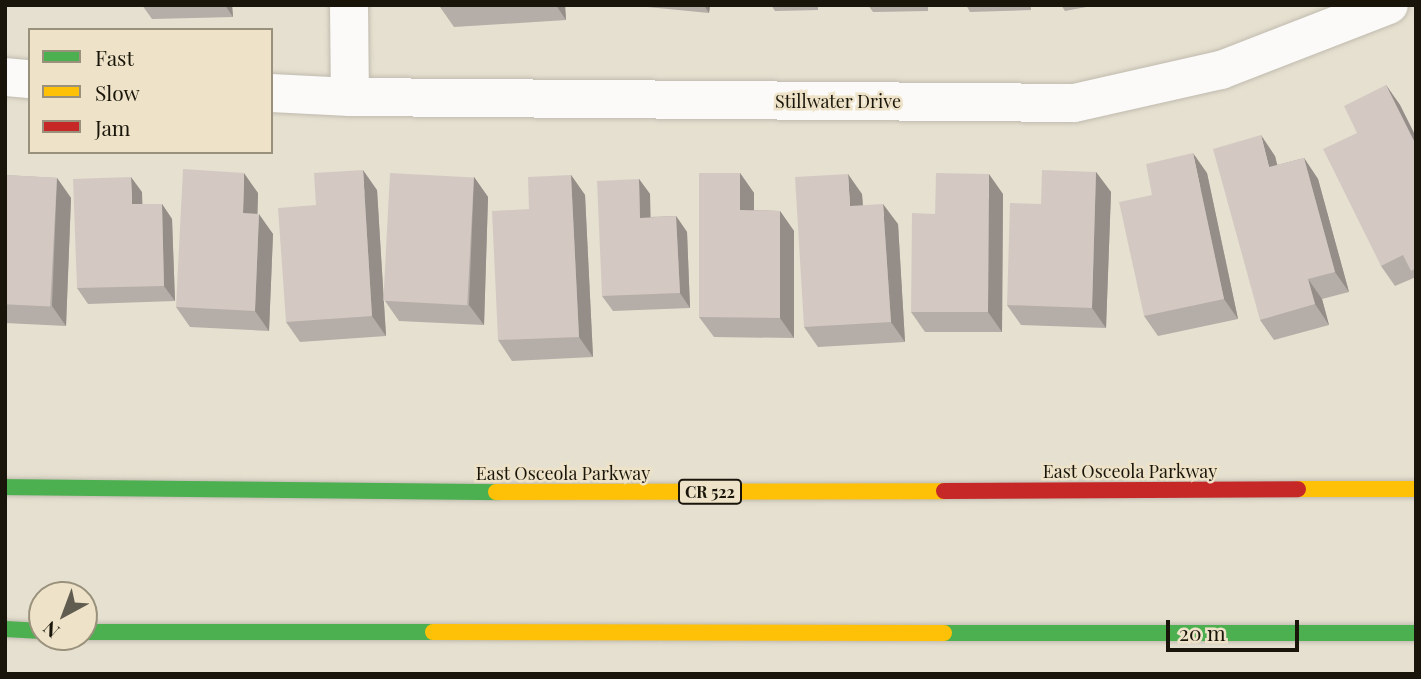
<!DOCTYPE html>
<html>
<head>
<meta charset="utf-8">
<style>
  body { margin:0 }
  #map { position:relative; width:1421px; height:679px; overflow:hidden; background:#e6e0d0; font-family:"Playfair Display",serif }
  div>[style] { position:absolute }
  .roads { filter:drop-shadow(0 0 2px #bfbaae) drop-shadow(0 0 2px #bfbaae) }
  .street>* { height:38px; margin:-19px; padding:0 19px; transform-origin:19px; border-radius:19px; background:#fbfaf8 }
  .fast>* { height:16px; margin:-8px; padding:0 8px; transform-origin:8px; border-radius:8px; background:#4caf50 }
  .slow>* { height:16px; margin:-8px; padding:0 8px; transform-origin:8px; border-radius:8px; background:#ffc107 }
  .jam>* { height:16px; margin:-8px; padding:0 8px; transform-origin:8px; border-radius:8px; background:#c62828 }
  .wall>* { inset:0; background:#b5ada7 }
  .shaded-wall>* { inset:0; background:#948d88 }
  .building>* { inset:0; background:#d3c9c2; transform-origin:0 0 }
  span { translate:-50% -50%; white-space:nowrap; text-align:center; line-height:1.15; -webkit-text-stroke:5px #eee3c8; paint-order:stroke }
  .shield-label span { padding:2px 5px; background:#eee3c8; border:2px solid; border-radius:5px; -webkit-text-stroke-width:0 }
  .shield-label { font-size:16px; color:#19150b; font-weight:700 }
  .street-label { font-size:18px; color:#19150b }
  .frame { position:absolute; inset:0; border:7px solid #19150b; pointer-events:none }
  .legend { position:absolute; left:28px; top:28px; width:245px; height:126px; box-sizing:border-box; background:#eee3c8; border:2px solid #99917c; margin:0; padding:9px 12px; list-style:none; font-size:21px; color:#19150b }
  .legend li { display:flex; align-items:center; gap:14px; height:35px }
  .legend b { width:35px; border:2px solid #99917c }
  .north { position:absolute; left:28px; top:581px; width:70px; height:70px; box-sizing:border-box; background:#eee3c8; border:2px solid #99917c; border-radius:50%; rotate:221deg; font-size:19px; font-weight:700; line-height:28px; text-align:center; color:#19150b }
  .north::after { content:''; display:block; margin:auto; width:24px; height:32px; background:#615c50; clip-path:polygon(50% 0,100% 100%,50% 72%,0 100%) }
  .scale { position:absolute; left:1166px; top:620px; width:133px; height:32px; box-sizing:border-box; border:4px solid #19150b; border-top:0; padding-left:9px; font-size:21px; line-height:24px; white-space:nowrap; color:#19150b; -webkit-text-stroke:5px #eee3c8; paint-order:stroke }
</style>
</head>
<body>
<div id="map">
  <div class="roads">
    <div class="street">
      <i style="left:349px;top:5px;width:92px;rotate:89.4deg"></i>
      <i style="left:5px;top:77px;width:25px;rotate:5deg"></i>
      <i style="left:271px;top:93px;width:79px;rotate:2.9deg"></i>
      <i style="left:350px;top:97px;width:724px;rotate:0.47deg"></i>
      <i style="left:1074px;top:103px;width:151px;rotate:-12.7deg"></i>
      <i style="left:1221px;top:70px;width:180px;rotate:-21.2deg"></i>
    </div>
    <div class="fast">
      <i style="left:5px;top:487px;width:491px;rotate:0.6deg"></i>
      <i style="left:5px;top:629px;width:37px;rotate:3deg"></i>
      <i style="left:84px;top:632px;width:349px"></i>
      <i style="left:944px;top:633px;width:472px"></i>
    </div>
    <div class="slow">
      <i style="left:1298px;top:489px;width:118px"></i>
      <i style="left:496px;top:492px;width:448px;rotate:-0.1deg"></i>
      <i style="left:433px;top:632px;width:511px;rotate:0.11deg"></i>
    </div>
    <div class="jam">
      <i style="left:944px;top:491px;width:354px;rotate:-0.3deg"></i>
    </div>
  </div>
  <div class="wall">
    <i style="clip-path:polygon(142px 5px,232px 5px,233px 17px,152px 19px)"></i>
    <i style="clip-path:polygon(440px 5px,565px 5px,566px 20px,454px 27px,440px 7px)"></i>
    <i style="clip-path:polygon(627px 5px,710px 5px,709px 13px)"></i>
    <i style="clip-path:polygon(771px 5px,818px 5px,818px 10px,775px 11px)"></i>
    <i style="clip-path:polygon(868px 5px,928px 5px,928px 11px,873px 12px)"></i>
    <i style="clip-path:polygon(966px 5px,1031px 5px,1031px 10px,970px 12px)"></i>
    <i style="clip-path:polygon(1061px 5px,1097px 5px,1065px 11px)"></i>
    <i style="clip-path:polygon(1386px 85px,1400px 105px,1416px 137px,1416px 277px,1395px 286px,1381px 266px,1357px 133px)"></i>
    <i style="clip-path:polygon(1275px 156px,1277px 165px,1304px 158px,1318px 179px,1349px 292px,1322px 299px,1329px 325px,1274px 340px,1260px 320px)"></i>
    <i style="clip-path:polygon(1096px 172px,1111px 192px,1106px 328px,1021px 325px,1007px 305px,1041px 204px)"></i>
    <i style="clip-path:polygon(740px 173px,754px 193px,754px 210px,780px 211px,794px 231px,794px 338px,714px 337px,699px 317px)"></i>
    <i style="clip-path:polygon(1207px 173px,1238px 319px,1158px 336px,1144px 316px)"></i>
    <i style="clip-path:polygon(5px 175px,57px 178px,71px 198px,66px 326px,5px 323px)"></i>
    <i style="clip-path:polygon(571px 175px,585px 195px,593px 357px,512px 361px,498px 340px,529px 209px)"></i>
    <i style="clip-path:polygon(474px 177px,488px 197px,484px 325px,399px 321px,385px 301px)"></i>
    <i style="clip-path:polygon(639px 179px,650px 194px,650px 217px,676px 216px,687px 232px,690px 308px,613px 311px,602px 296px)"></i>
    <i style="clip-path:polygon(377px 190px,386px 336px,300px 342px,286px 322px,316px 205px)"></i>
    <i style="clip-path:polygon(142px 192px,142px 204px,162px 204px,172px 219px,175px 301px,88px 304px,77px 288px)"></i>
    <i style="clip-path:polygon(258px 193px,257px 214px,273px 234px,269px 331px,190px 327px,176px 307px)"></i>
    <i style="clip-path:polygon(862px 194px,863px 205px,898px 224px,905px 342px,818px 347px,804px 327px)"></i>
    <i style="clip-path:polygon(1003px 194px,1002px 332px,925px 332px,911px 312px,935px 214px)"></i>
  </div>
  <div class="shaded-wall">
    <i style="clip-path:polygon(225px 5px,232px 5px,233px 17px)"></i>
    <i style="clip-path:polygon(556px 5px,565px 5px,566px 20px)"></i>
    <i style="clip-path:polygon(704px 5px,710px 5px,709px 13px)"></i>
    <i style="clip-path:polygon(1386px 85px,1400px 105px,1416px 137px,1416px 145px)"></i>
    <i style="clip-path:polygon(1261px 135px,1275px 156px,1283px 188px,1269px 167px)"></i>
    <i style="clip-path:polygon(1193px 153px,1207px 173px,1238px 319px,1224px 299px)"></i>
    <i style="clip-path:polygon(1304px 158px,1318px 179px,1349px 292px,1335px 272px)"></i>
    <i style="clip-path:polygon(363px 170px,377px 190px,386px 336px,372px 316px)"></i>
    <i style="clip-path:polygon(1096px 172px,1111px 192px,1106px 328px,1092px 308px)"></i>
    <i style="clip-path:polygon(244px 173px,258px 193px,257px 233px,243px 213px)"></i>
    <i style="clip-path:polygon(740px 173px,754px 193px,754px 231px,740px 210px)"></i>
    <i style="clip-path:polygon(848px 174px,862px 194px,864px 226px,850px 206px)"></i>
    <i style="clip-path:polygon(989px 174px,1003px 194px,1002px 332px,988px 312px)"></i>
    <i style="clip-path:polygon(571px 175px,585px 195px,593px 357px,579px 337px)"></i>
    <i style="clip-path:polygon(131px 177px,142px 192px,143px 220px,132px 204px)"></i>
    <i style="clip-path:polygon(474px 177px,488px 197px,484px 325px,469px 305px)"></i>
    <i style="clip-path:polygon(57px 178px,71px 198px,66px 326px,52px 306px)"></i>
    <i style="clip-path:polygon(639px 179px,650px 194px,651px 233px,640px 218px)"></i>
    <i style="clip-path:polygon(162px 204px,172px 219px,175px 301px,164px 286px)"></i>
    <i style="clip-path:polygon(883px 204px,898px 224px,905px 342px,891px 322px)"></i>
    <i style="clip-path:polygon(780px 211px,794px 231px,794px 338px,780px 318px)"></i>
    <i style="clip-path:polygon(259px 214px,273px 234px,269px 331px,255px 311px)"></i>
    <i style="clip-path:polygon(676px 216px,687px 232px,690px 308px,680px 293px)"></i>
    <i style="clip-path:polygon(1308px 279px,1322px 299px,1329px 325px,1315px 304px)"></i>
  </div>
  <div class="building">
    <i style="clip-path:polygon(440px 5px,469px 5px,440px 7px)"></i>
    <i style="clip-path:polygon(1386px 85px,1416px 145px,1416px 268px,1411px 271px,1403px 255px,1381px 266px,1323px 149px,1357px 133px,1344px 106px)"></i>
    <i style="clip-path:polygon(1261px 135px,1269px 167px,1304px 158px,1335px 272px,1308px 279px,1315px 304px,1260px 320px,1213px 149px)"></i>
    <i style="clip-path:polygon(1193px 153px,1224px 299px,1144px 316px,1119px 202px,1152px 195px,1146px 164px)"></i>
    <i style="clip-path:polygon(183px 169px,244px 173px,243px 213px,259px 214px,255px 311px,176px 307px)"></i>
    <i style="clip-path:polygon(363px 170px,372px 316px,286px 322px,278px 208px,316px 205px,314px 173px)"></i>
    <i style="clip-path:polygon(1042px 170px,1096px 172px,1092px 308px,1007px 305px,1010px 203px,1041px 204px)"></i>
    <i style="left:390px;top:173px;width:84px;height:128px;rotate:3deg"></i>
    <i style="clip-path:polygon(699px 173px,740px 173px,740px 210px,780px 211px,780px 318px,699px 317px)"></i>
    <i style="clip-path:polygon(936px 173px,989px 174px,988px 312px,911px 312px,912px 213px,935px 214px)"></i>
    <i style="clip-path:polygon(848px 174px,850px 206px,883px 204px,891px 322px,804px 327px,795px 177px)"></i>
    <i style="left:5px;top:175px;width:52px;height:129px;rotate:3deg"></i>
    <i style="clip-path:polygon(571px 175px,579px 337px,498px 340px,492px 211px,529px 209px,528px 177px)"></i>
    <i style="clip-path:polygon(131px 177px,132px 204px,162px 204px,164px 286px,77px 288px,73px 179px)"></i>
    <i style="clip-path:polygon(639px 179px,640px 218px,676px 216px,680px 293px,602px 296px,597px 181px)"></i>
  </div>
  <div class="shield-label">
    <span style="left:710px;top:492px">CR 522</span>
  </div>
  <div class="street-label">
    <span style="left:838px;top:101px">Stillwater Drive</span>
    <span style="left:1130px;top:471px">East Osceola Parkway</span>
    <span style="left:563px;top:473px">East Osceola Parkway</span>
  </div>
  <div class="frame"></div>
  <ul class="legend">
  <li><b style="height:9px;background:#4caf50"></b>Fast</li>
  <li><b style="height:9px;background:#ffc107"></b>Slow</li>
  <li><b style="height:9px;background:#c62828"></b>Jam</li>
  </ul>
  <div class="north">N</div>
  <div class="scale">20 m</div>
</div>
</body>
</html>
